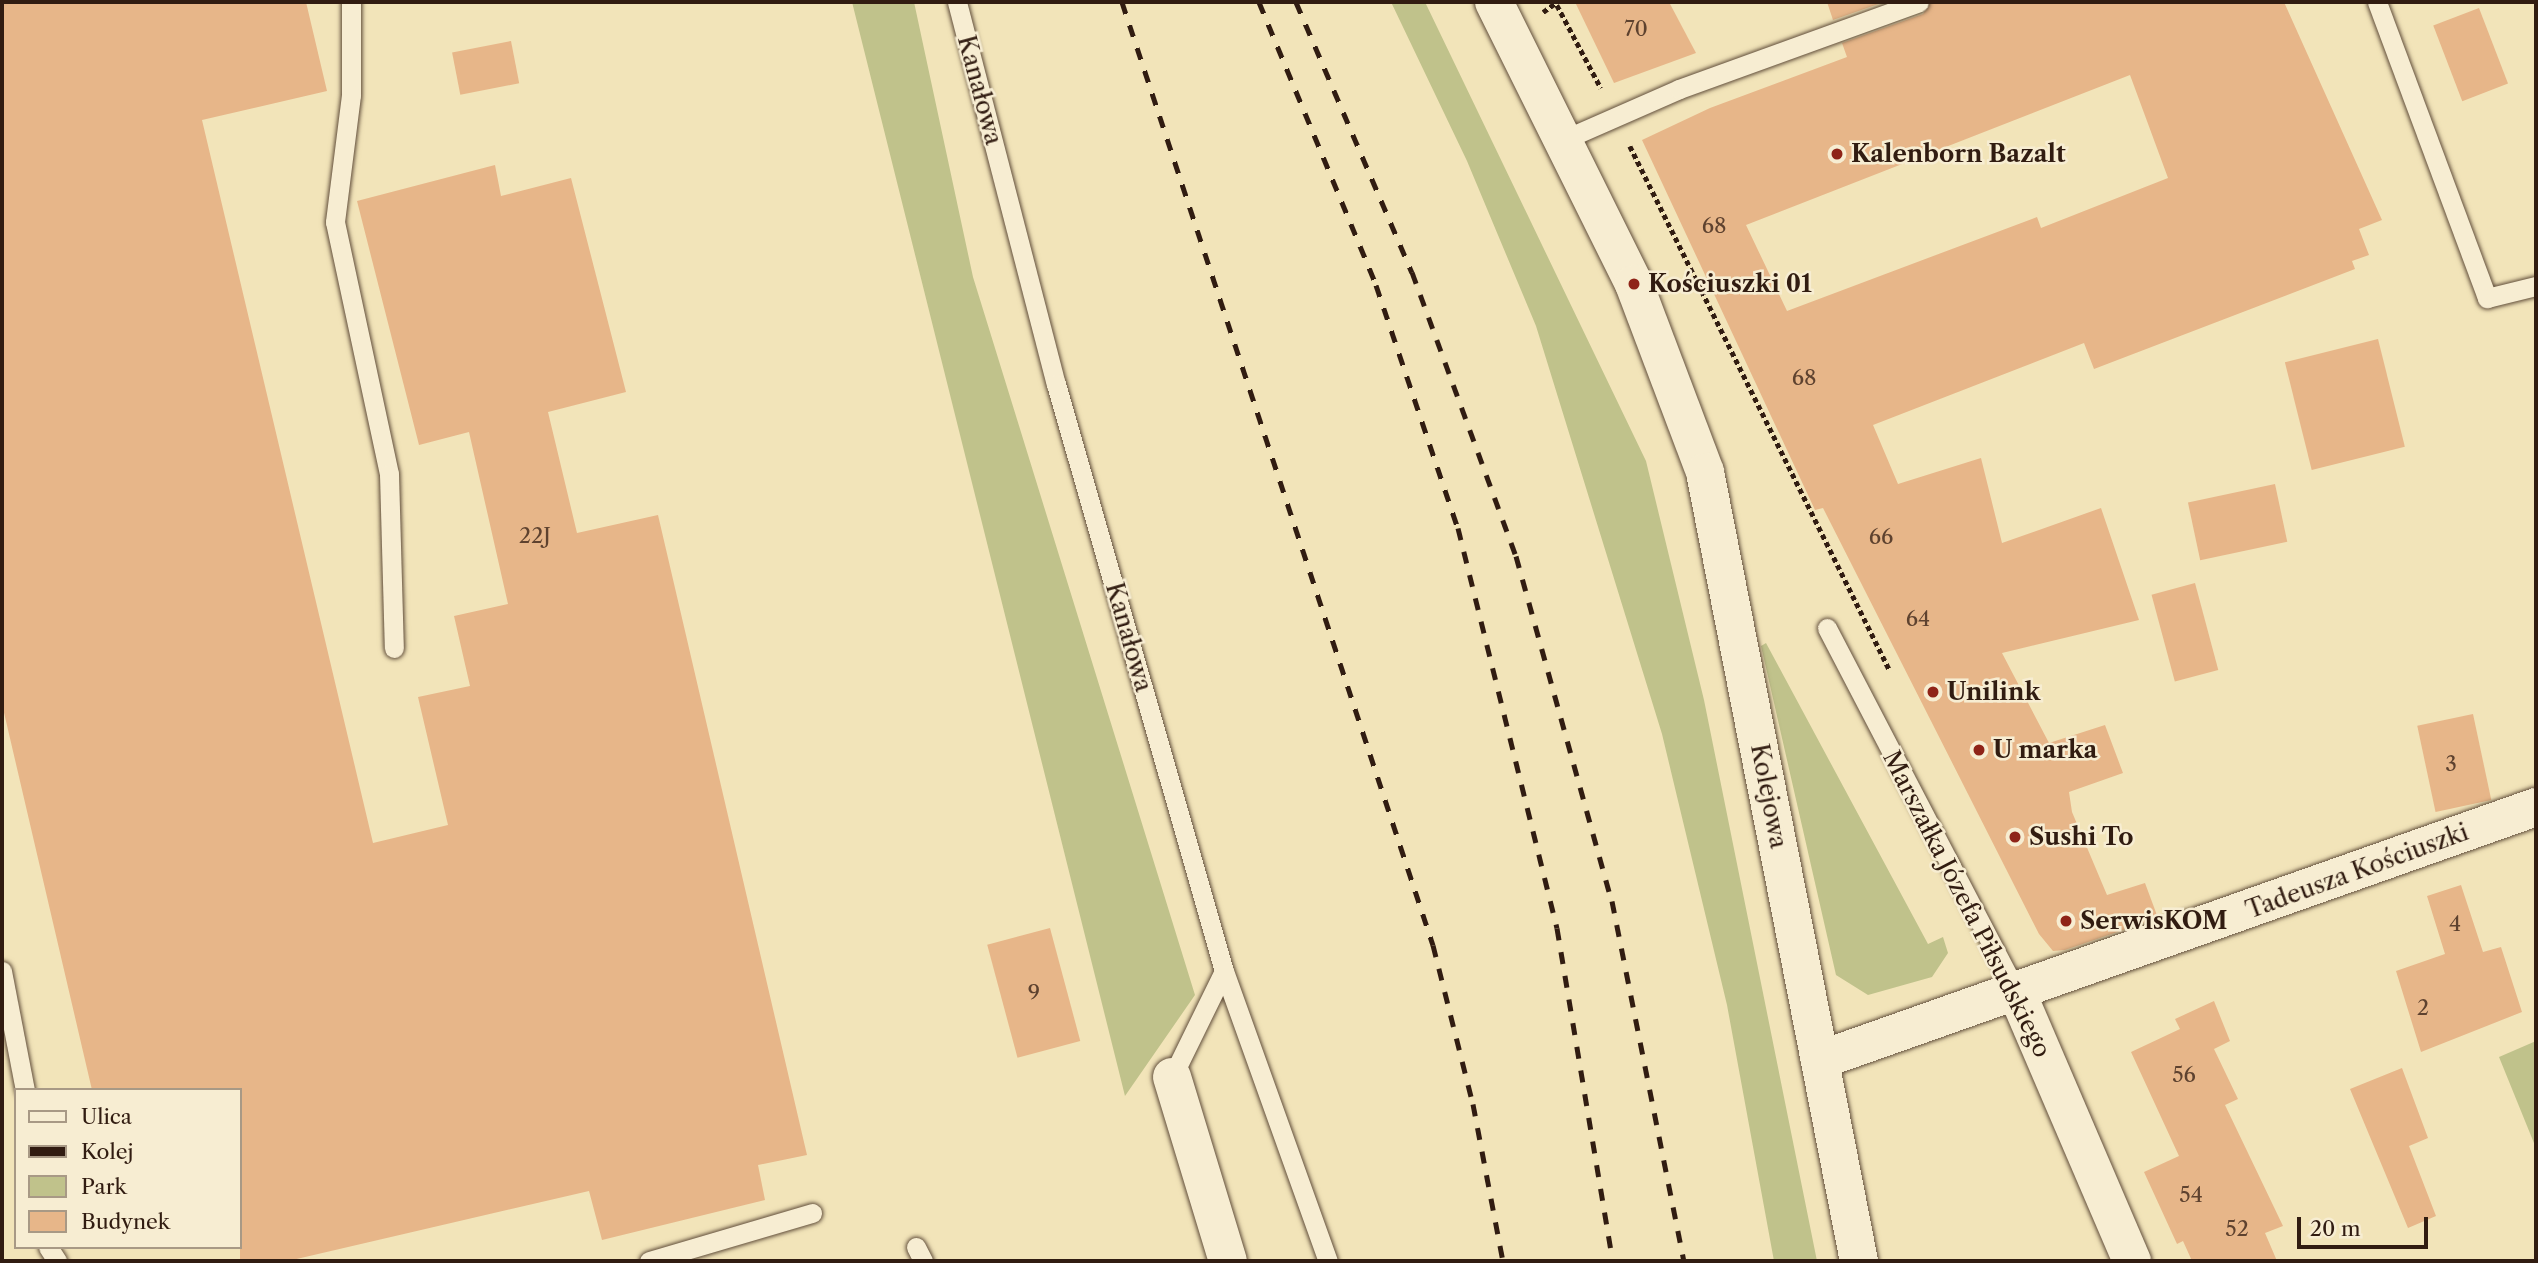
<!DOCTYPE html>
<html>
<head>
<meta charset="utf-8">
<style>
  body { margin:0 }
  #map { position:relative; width:2538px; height:1263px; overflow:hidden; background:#f2e4b9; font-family:"Libre Caslon Text",serif }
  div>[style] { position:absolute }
  .green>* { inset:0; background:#c0c28b }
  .building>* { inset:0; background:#e7b689; transform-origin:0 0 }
  .path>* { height:4.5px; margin-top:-2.25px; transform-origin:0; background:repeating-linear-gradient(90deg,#311c11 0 5px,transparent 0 8.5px) }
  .roads { filter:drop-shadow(0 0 2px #614e3b) drop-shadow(0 0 2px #614e3b) }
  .service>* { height:19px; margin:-9.5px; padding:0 9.5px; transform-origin:9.5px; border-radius:9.5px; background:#f7edd2 }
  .minor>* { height:38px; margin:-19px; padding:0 19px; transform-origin:19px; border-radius:19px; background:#f7edd2 }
  .tertiary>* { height:38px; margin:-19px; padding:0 19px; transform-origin:19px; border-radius:19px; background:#f7edd2 }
  .rail>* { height:5px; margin-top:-2.5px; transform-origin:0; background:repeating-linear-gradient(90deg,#311c11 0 12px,transparent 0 24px) }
  .dots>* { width:19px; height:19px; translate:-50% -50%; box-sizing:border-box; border:4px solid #f7edd2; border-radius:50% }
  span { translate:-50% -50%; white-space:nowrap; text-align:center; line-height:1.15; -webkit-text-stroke:5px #f7edd2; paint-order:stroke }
  .number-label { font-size:21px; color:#5e422f }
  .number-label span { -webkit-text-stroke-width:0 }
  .street-label { font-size:24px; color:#311c11 }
  .poi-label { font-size:24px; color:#311c11; font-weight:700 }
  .left { translate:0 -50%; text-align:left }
  .frame { position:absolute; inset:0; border:4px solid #311c11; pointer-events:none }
  .legend { position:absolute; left:14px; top:1088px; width:228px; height:161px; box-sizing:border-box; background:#f7edd2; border:2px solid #a89985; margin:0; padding:9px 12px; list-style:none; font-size:21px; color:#311c11 }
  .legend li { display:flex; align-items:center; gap:14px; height:35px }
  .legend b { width:35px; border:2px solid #a89985 }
  .scale { position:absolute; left:2297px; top:1217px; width:131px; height:32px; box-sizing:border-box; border:4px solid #311c11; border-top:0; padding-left:9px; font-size:21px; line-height:24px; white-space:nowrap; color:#311c11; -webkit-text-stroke:5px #f7edd2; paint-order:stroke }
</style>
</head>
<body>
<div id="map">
  <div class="green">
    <i style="clip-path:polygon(852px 2px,914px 2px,973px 277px,1195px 995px,1125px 1096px)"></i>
    <i style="clip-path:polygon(1391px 2px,1425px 2px,1646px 461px,1704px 700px,1817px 1261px,1774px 1261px,1727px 1005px,1662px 734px,1536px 326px,1467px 161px)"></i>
    <i style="clip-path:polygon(1766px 643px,1928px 944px,1943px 937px,1948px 953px,1932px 977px,1868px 995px,1836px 975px,1761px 646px)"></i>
    <i style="clip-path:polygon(2536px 1041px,2536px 1148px,2499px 1057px)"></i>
  </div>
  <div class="building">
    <i style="clip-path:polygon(2px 2px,306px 2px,327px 91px,202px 120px,373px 843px,448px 825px,418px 697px,470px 686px,454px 616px,508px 604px,469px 432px,419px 445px,357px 201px,495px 165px,501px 196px,571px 178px,626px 392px,548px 412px,577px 533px,658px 515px,807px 1155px,758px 1165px,765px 1200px,602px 1240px,589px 1191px,288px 1261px,240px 1261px,240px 1090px,92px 1090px,2px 704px)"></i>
    <i style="clip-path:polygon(1575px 2px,1669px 2px,1696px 53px,1614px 83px)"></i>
    <i style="clip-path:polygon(1827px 2px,1884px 2px,1833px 20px)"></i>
    <i style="clip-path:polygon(evenodd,1931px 2px,2284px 2px,2382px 220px,2359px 229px,2369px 255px,2352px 261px,2355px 269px,2094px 369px,2084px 343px,1873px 425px,1898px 484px,1981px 458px,2002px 543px,2101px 508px,2139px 620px,2002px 653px,2049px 743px,2105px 725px,2123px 773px,2069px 792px,2072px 812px,2107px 895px,2145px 883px,2158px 918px,2065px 950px,2053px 951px,2039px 934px,1823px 508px,1815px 510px,1642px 140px,1710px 108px,1847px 57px,1842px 43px,1923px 14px,1931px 2px,2130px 75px,2168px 178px,2041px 228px,2037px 217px,1787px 311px,1746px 225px,2130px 75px)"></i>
    <i style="left:2479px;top:8px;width:81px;height:49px;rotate:69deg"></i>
    <i style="left:511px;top:41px;width:43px;height:60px;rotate:79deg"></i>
    <i style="left:2378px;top:339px;width:111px;height:96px;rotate:76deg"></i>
    <i style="left:2275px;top:484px;width:59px;height:89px;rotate:78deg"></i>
    <i style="left:2195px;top:583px;width:90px;height:45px;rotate:75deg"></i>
    <i style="left:2473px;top:714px;width:88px;height:57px;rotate:78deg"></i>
    <i style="clip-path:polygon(2461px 885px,2483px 952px,2501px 947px,2522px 1012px,2421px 1052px,2396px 971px,2445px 954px,2427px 896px)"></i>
    <i style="left:1050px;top:928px;width:117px;height:65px;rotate:75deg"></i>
    <i style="clip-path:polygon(2214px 1001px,2230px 1041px,2214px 1049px,2238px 1099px,2225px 1105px,2283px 1226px,2265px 1233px,2277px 1261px,2192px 1261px,2183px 1241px,2177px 1244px,2144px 1172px,2179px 1156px,2131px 1052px,2180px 1029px,2175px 1019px)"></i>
    <i style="clip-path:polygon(2402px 1068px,2428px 1138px,2409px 1146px,2436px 1216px,2408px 1228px,2350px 1089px)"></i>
  </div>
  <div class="path">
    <i style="left:1557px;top:5px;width:94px;rotate:62.1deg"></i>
    <i style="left:1543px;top:12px;width:17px;rotate:-36deg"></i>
    <i style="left:1630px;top:146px;width:586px;rotate:63.65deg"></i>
  </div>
  <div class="roads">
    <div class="service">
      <i style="left:351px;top:2px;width:93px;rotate:90deg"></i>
      <i style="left:351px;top:95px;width:128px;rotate:97.2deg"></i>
      <i style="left:335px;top:222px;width:258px;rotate:77.9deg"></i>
      <i style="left:389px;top:474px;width:174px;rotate:88.4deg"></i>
      <i style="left:957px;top:2px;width:395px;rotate:75.5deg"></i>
      <i style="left:1056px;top:384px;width:611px;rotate:74.03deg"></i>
      <i style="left:1224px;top:971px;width:118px;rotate:116.1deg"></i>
      <i style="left:2377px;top:2px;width:316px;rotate:69.6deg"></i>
      <i style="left:2487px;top:298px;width:50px;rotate:-13.8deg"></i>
      <i style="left:1563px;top:140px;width:127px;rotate:-23.7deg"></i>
      <i style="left:1679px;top:89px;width:255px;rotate:-19.9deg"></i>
      <i style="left:1827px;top:628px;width:411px;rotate:62.5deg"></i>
      <i style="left:2px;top:971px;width:121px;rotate:79.1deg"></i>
      <i style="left:1224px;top:971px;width:308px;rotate:70.3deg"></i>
      <i style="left:48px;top:1247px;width:17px;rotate:57deg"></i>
      <i style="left:916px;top:1247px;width:16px;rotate:63deg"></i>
      <i style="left:649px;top:1261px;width:170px;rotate:-16.4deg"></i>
    </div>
    <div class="minor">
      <i style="left:2017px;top:993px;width:292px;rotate:66.8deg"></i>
      <i style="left:1820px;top:1060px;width:759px;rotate:-19.46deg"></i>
      <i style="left:1172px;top:1077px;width:192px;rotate:73.1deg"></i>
    </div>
    <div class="tertiary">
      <i style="left:1494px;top:2px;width:315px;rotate:63.6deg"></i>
      <i style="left:1634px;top:284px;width:201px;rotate:69.3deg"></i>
      <i style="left:1705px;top:472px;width:804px;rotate:78.96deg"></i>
    </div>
  </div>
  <div class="rail">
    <i style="left:1122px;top:2px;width:993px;rotate:71.75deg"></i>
    <i style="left:1433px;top:945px;width:164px;rotate:75.9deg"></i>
    <i style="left:1473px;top:1104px;width:160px;rotate:79.2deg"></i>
    <i style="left:1259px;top:2px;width:306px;rotate:67.5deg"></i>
    <i style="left:1376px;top:285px;width:256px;rotate:71.4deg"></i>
    <i style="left:1458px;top:528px;width:412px;rotate:76.1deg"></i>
    <i style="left:1557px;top:928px;width:338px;rotate:80.5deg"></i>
    <i style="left:1296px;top:2px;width:294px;rotate:66.8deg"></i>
    <i style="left:1412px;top:272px;width:302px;rotate:69.9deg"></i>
    <i style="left:1516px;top:556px;width:358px;rotate:74.5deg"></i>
    <i style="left:1612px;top:901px;width:367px;rotate:78.7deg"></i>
  </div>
  <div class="dots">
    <i style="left:1837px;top:154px;background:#8f2418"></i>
    <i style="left:1634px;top:284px;background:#8f2418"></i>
    <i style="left:1933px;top:692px;background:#8f2418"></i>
    <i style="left:1979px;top:750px;background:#8f2418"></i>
    <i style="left:2015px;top:837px;background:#8f2418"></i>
    <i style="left:2066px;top:921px;background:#8f2418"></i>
  </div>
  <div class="number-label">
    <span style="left:1636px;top:29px">70</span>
    <span style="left:1714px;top:226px">68</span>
    <span style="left:1804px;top:378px">68</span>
    <span style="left:535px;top:536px">22J</span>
    <span style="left:1881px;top:537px">66</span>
    <span style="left:1918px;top:619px">64</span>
    <span style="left:2451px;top:764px">3</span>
    <span style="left:2455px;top:924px">4</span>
    <span style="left:1034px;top:993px">9</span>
    <span style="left:2423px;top:1008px">2</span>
    <span style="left:2184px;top:1075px">56</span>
    <span style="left:2191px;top:1195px">54</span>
    <span style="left:2237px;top:1229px">52</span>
  </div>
  <div class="street-label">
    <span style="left:980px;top:90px;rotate:75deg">Kanałowa</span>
    <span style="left:1129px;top:637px;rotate:74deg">Kanałowa</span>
    <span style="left:1769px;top:796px;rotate:79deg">Kolejowa</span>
    <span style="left:2357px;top:871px;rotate:-20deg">Tadeusza Kościuszki</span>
    <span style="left:1967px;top:904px;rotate:63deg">Marszałka Józefa Piłsudskiego</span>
  </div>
  <div class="poi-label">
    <span class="left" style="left:1851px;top:154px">Kalenborn Bazalt</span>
    <span class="left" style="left:1648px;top:284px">Kościuszki 01</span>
    <span class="left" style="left:1947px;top:692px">Unilink</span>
    <span class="left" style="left:1993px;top:750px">U marka</span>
    <span class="left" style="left:2029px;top:837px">Sushi To</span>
    <span class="left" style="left:2080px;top:921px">SerwisKOM</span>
  </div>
  <div class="frame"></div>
  <ul class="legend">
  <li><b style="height:9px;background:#f7edd2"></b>Ulica</li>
  <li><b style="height:9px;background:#311c11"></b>Kolej</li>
  <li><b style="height:19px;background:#c0c28b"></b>Park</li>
  <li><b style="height:19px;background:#e7b689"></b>Budynek</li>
  </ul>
  <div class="scale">20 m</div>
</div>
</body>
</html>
